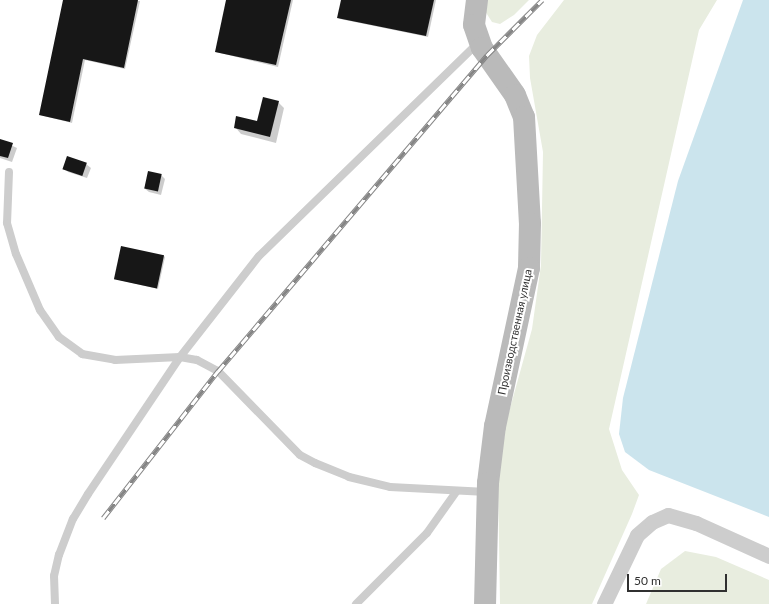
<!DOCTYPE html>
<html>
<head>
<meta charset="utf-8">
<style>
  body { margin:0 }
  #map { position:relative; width:769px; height:604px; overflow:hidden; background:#fff; font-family:Lato,sans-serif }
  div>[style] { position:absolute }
  .green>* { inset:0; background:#e8eddf }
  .water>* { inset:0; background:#cbe4ed }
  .shadow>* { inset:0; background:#0003 }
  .building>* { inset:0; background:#171717; transform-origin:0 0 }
  .lane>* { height:8px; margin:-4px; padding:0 4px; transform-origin:4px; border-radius:4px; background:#cdcdcd }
  .street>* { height:15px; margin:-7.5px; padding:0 7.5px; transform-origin:7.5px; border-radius:7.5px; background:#cdcdcd }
  .secondary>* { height:22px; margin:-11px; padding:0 11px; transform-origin:11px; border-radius:11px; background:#bababa }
  .rail>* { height:4.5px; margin-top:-2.25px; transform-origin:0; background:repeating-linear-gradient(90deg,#fff 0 9px,#858585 0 18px); box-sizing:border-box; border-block:1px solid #858585 }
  span { translate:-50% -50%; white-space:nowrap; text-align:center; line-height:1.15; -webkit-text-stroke:4px #fff; paint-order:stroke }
  .street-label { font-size:11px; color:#303030 }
  .scale { position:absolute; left:627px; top:574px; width:100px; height:18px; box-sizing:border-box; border:2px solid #303030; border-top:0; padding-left:5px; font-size:12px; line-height:14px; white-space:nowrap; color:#303030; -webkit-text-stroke:3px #fff; paint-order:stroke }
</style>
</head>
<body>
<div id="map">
  <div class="green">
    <i style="clip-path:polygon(486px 0,529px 0,514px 15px,500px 24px,492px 22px,485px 11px)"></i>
    <i style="clip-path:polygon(564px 0,717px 0,699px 30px,609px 429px,622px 470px,639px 495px,632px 514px,592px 604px,500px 604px,498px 477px,507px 419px,532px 329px,541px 265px,543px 152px,530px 78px,529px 56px,537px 35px)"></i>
    <i style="clip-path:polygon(685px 551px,716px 557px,769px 580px,769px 604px,646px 604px,661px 569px)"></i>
  </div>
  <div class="water">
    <i style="clip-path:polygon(743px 0,769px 0,769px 517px,649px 470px,625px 452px,619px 434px,623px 398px,678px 181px)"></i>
  </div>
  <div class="shadow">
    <i style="clip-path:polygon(64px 0,140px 1px,125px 69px,85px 60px,72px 123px,40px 115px)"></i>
    <i style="clip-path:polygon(227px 0,293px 0,278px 67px,216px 52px)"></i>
    <i style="clip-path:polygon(342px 0,436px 0,428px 37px,340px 19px,338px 17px)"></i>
    <i style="clip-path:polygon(278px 102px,284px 108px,276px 143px,241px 134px,235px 127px,258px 122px)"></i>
    <i style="clip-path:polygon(0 140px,17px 148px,12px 162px,0 158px)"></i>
    <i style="clip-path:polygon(86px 164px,91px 168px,87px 178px,68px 172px,64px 168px)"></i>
    <i style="clip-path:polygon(161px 175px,165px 179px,161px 195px,149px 192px,144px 188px)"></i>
    <i style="clip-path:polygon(164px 256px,165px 257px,158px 289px,115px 279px)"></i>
  </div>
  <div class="building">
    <i style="clip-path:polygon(63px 0,138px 0,124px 68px,83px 59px,70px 122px,39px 115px)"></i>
    <i style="clip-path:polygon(226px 0,291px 0,276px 65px,215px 52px)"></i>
    <i style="clip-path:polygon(341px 0,434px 0,426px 36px,337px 18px)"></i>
    <i style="clip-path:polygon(263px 97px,279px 101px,270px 137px,234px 128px,236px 116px,257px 121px)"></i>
    <i style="clip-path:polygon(0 139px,13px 143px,8px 158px,0 156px)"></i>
    <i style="left:67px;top:156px;width:21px;height:14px;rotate:19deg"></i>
    <i style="left:148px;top:171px;width:14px;height:18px;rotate:12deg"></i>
    <i style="left:121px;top:246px;width:44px;height:34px;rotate:12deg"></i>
  </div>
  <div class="lane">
    <i style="left:9px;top:172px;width:51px;rotate:92.2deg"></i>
    <i style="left:7px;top:223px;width:32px;rotate:74deg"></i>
    <i style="left:16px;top:254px;width:61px;rotate:66.8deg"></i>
    <i style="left:40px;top:310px;width:33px;rotate:55deg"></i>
    <i style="left:59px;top:337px;width:29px;rotate:36deg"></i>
    <i style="left:82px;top:354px;width:34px;rotate:10deg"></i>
    <i style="left:115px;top:360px;width:65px;rotate:-2.6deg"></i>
    <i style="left:180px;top:357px;width:17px;rotate:10deg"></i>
    <i style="left:197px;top:360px;width:24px;rotate:28deg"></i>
    <i style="left:218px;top:371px;width:117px;rotate:45.7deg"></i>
    <i style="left:300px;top:455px;width:17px;rotate:28deg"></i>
    <i style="left:315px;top:463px;width:37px;rotate:22deg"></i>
    <i style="left:349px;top:477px;width:42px;rotate:13.7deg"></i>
    <i style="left:390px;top:487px;width:97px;rotate:3deg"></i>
    <i style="left:55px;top:604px;width:28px;rotate:-92deg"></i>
    <i style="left:54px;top:576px;width:22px;rotate:-77deg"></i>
    <i style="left:59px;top:555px;width:39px;rotate:-69deg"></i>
    <i style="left:73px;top:519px;width:29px;rotate:-59deg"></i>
    <i style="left:88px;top:494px;width:165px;rotate:-56.1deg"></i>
    <i style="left:180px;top:357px;width:128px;rotate:-52deg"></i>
    <i style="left:259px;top:256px;width:307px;rotate:-44.2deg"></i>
    <i style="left:356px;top:604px;width:100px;rotate:-45deg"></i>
    <i style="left:427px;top:533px;width:50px;rotate:-54.7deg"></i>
  </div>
  <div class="street">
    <i style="left:604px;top:604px;width:76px;rotate:-64.4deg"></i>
    <i style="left:637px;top:535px;width:20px;rotate:-41deg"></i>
    <i style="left:652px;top:522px;width:17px;rotate:-24deg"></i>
    <i style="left:668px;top:515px;width:29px;rotate:16deg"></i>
    <i style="left:696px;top:523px;width:80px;rotate:24.3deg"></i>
  </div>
  <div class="secondary">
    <i style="left:477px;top:0;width:25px;rotate:97deg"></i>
    <i style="left:474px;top:25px;width:24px;rotate:71deg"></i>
    <i style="left:482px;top:48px;width:57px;rotate:54.9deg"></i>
    <i style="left:515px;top:95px;width:24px;rotate:68deg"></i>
    <i style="left:524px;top:117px;width:106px;rotate:86.8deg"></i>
    <i style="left:530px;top:223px;width:45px;rotate:91.3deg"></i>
    <i style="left:529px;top:268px;width:162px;rotate:102.1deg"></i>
    <i style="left:495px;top:426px;width:57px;rotate:97deg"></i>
    <i style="left:488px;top:483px;width:121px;rotate:91.4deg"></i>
  </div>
  <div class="rail">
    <i style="left:103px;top:518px;width:187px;rotate:-52deg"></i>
    <i style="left:218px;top:371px;width:415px;rotate:-49.6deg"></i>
    <i style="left:487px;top:55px;width:78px;rotate:-45deg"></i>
  </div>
  <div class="street-label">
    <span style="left:515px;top:332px;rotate:-78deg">Производственная улица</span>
  </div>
  <div class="scale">50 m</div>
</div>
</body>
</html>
